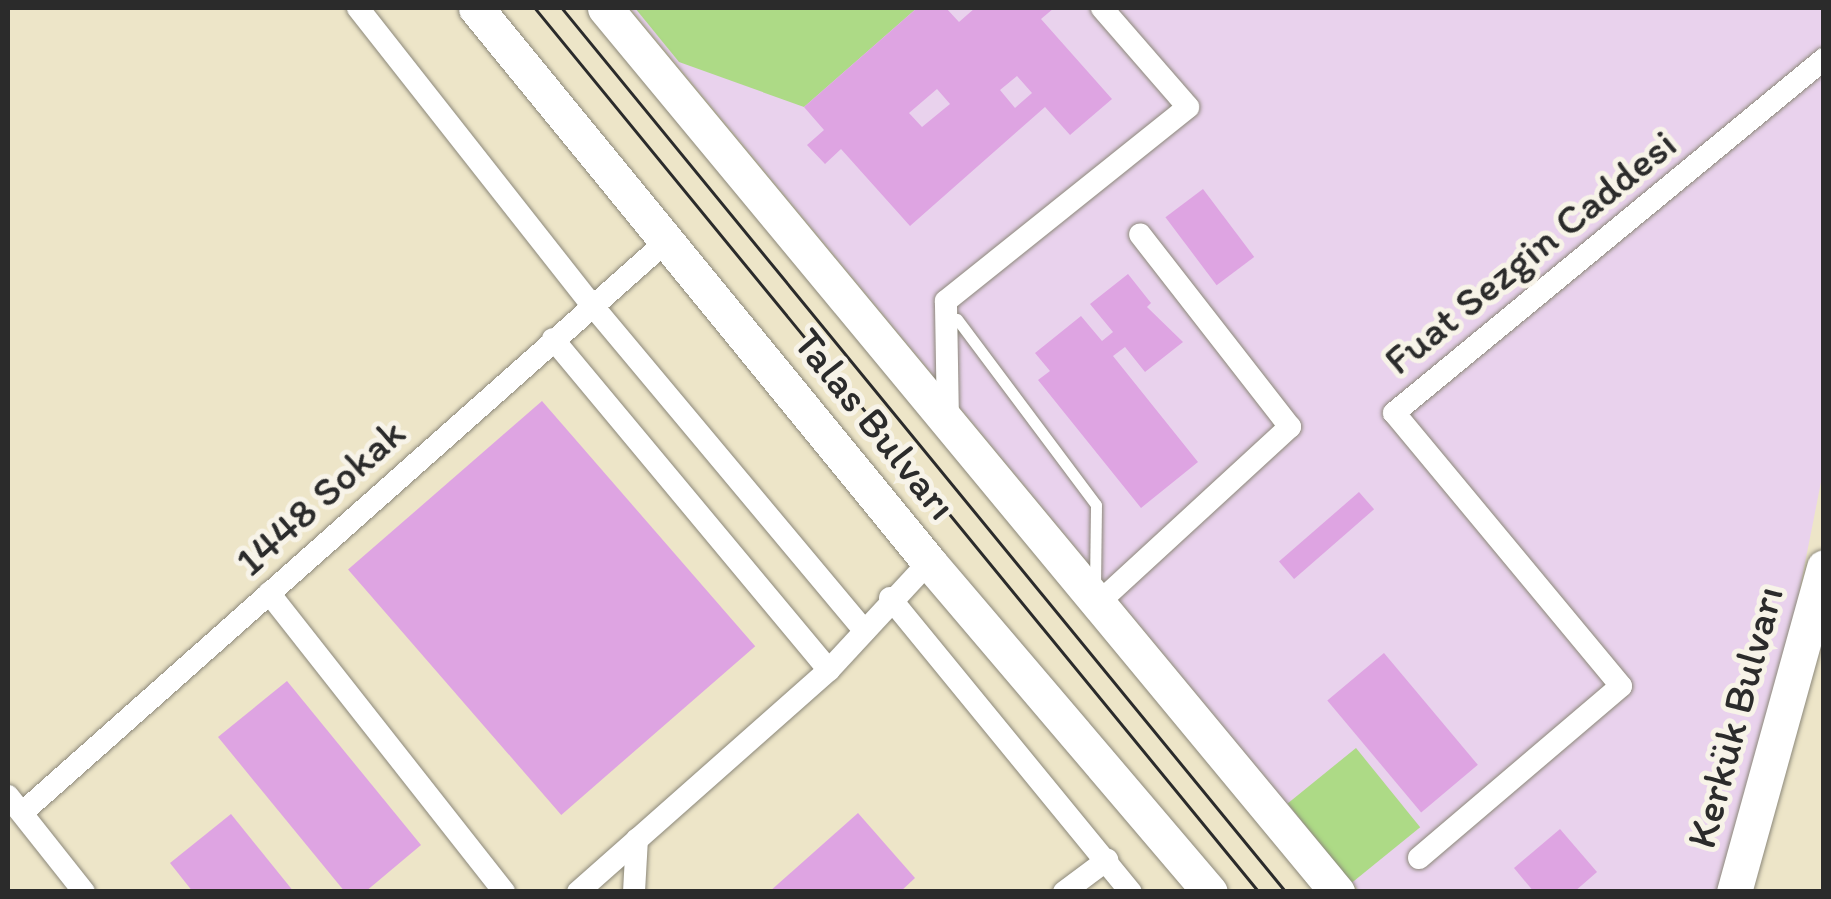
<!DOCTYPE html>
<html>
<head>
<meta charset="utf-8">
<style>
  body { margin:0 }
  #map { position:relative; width:1831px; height:899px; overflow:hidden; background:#ede5c8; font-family:Itim,sans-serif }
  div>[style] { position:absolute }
  .built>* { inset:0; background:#e9d2ed }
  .green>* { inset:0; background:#adda86; transform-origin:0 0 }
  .building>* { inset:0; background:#dea4e2; transform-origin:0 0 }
  .roads { filter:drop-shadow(0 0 2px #8c887a) drop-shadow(0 0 2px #8c887a) }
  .lane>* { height:11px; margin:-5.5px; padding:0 5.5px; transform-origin:5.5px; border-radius:5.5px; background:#fff }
  .street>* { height:22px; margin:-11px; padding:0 11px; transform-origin:11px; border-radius:11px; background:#fff }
  .primary>* { height:35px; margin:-17.5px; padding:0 17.5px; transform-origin:17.5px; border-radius:17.5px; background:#fff }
  .tram>* { height:2.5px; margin:-1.25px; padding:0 1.25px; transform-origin:1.25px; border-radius:1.25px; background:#2b2b2b }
  span { translate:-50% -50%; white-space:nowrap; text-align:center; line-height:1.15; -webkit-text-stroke:10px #f7f3e8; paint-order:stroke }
  .street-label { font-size:42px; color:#2b2b2b }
  .frame { position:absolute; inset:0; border:10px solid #2b2b2b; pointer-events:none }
</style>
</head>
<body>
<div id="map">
  <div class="built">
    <i style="clip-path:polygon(630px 8px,1823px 8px,1823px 472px,1740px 891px,1359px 891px)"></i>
  </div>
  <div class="green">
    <i style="clip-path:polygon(635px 8px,917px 8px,804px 107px,679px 62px)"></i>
    <i style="left:1356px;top:748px;width:102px;height:88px;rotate:51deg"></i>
  </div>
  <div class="building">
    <i style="clip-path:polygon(evenodd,917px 8px,946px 8px,959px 22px,975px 8px,1054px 8px,1041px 19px,1112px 99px,1070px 135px,1045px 107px,910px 226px,841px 149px,825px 164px,807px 145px,824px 130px,804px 107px,917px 8px,1017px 76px,1032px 93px,1015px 108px,1000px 90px,1017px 76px,917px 8px,937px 89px,950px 104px,922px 127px,909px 113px,937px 89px)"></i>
    <i style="left:1203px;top:189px;width:85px;height:47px;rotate:53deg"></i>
    <i style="clip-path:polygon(1128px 274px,1151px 303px,1147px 307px,1183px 342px,1145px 372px,1125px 347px,1113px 356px,1198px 462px,1141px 508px,1038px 380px,1050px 371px,1035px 353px,1081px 316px,1102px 341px,1113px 332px,1090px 304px)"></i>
    <i style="left:542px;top:401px;width:325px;height:257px;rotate:49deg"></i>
    <i style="left:1359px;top:492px;width:23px;height:106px;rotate:49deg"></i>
    <i style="left:1384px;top:653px;width:146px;height:74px;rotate:50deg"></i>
    <i style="clip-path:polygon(287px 681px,421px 845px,365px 892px,345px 892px,218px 737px)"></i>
    <i style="clip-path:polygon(858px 813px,915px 878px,900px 892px,769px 892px)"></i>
    <i style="clip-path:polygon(231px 814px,294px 892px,193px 892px,170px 863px)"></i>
    <i style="clip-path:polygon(1560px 829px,1597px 872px,1574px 892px,1534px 892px,1514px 868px)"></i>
  </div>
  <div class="roads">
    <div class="lane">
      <i style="left:957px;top:319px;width:232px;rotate:53.2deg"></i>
      <i style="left:1096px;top:505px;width:82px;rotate:90.7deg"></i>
    </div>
    <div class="street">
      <i style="left:358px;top:8px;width:378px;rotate:51.8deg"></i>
      <i style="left:592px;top:305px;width:425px;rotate:50.1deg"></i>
      <i style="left:553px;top:339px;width:431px;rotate:50.2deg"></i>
      <i style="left:948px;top:421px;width:120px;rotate:-91deg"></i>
      <i style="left:946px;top:301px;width:310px;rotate:-38.7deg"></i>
      <i style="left:1188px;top:107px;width:131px;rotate:-131deg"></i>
      <i style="left:269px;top:593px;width:380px;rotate:51.8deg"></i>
      <i style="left:890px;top:598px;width:380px;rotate:50.7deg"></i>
      <i style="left:1095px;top:606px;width:265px;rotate:-42.6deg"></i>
      <i style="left:1290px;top:427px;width:244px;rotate:-127.9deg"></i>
      <i style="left:8px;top:796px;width:122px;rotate:51.6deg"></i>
      <i style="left:23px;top:812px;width:862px;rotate:-41.57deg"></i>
      <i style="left:1419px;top:858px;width:265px;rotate:-40.4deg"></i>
      <i style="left:1621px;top:686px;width:355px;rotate:-129.7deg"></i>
      <i style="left:1394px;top:413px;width:557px;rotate:-39.46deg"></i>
      <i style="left:578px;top:892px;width:335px;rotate:-41.5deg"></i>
      <i style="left:829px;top:670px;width:147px;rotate:-47.2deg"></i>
      <i style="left:634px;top:892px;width:53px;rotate:-86.8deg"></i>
      <i style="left:1064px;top:892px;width:54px;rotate:-36.7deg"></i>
    </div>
    <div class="primary">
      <i style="left:476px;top:8px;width:716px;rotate:50.73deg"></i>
      <i style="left:929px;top:562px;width:433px;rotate:49.6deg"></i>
      <i style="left:605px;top:8px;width:1148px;rotate:50.37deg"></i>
      <i style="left:1734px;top:892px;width:337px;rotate:-74.5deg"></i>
    </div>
  </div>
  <div class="tram">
    <i style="left:535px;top:8px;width:1143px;rotate:50.68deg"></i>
    <i style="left:562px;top:8px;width:1143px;rotate:50.68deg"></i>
  </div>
  <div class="street-label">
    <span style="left:1530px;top:252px;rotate:-39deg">Fuat Sezgin Caddesi</span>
    <span style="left:875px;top:424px;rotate:51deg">Talas Bulvarı</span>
    <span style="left:320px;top:497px;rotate:-42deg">1448 Sokak</span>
    <span style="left:1735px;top:717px;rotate:-75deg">Kerkük Bulvarı</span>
  </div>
  <div class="frame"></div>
</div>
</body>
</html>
